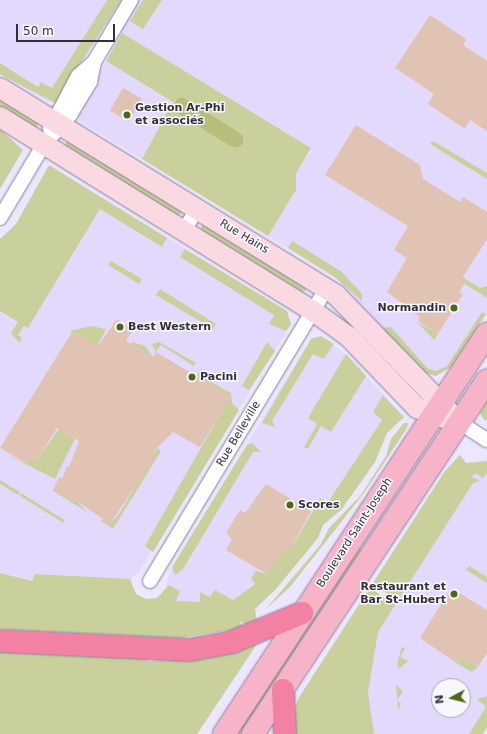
<!DOCTYPE html>
<html>
<head>
<meta charset="utf-8">
<style>
  body { margin:0 }
  #map { position:relative; width:487px; height:734px; overflow:hidden; background:#ece6fe; font-family:"DejaVu Sans",sans-serif }
  div>[style] { position:absolute }
  .built>* { inset:0; background:#e3d9fd }
  .green>* { inset:0; background:#cad09b; transform-origin:0 0 }
  .forest>* { inset:0; background:#b7bd7a }
  .building>* { inset:0; background:#e0c3b3; transform-origin:0 0 }
  .roads { filter:drop-shadow(0 0 1px #88819b) drop-shadow(0 0 1px #88819b) }
  .street>* { height:14px; margin:-7px; padding:0 7px; transform-origin:7px; border-radius:7px; background:#fff }
  .secondary>* { height:20px; margin:-10px; padding:0 10px; transform-origin:10px; border-radius:10px; background:#fbd9e3 }
  .primary>* { height:22px; margin:-11px; padding:0 11px; transform-origin:11px; border-radius:11px; background:#f7b3c8 }
  .highway>* { height:22px; margin:-11px; padding:0 11px; transform-origin:11px; border-radius:11px; background:#f281a3 }
  .dots>* { width:11px; height:11px; translate:-50% -50%; box-sizing:border-box; border:2px solid #f8f7fc; border-radius:50% }
  span { translate:-50% -50%; white-space:nowrap; text-align:center; line-height:1.15; -webkit-text-stroke:3px #f8f7fc; paint-order:stroke }
  .poi-label { font-size:11px; color:#322f3a; font-weight:700 }
  .left { translate:0 -50%; text-align:left }
  .right { translate:-100% -50%; text-align:right }
  .street-label { font-size:11px; color:#322f3a }
  .north { position:absolute; left:431px; top:678px; width:40px; height:40px; box-sizing:border-box; background:#f8f7fc; border:1px solid #a9a7ae; border-radius:50%; rotate:263deg; font-size:11px; font-weight:700; line-height:16px; text-align:center; color:#322f3a }
  .north::after { content:''; display:block; margin:auto; width:14px; height:18px; background:#4d681a; clip-path:polygon(50% 0,100% 100%,50% 72%,0 100%) }
  .scale { position:absolute; left:16px; top:24px; width:99px; height:18px; box-sizing:border-box; border:2px solid #322f3a; border-top:0; padding-left:5px; font-size:12px; line-height:14px; white-space:nowrap; color:#322f3a; -webkit-text-stroke:3px #f8f7fc; paint-order:stroke }
</style>
</head>
<body>
<div id="map">
  <div class="built">
    <i style="clip-path:polygon(0 0,487px 0,487px 313px,451px 367px,436px 376px,423px 372px,336px 278px,268px 236px,296px 190px,296px 174px,311px 151px,308px 146px,107px 24px,57px 101px,49px 102px,0 74px)"></i>
    <i style="clip-path:polygon(106px 61px,173px 102px,142px 159px,78px 120px,77px 115px)"></i>
    <i style="clip-path:polygon(106px 200px,287px 311px,291px 324px,139px 572px,130px 579px,36px 574px,32px 581px,0 573px,0 311px,28px 328px)"></i>
    <i style="clip-path:polygon(321px 336px,347px 355px,388px 400px,382px 420px,328px 502px,267px 574px,228px 604px,176px 602px,163px 594px,172px 567px,311px 339px)"></i>
    <i style="clip-path:polygon(evenodd,483px 460px,487px 461px,487px 727px,483px 734px,371px 734px,364px 698px,377px 621px,483px 460px,439px 686px,463px 686px,463px 710px,439px 710px,439px 686px)"></i>
  </div>
  <div class="green">
    <i style="clip-path:polygon(107px 0,121px 0,55px 103px,0 74px,0 63px,38px 87px,41px 82px,52px 88px)"></i>
    <i style="clip-path:polygon(143px 0,162px 0,143px 29px,130px 21px)"></i>
    <i style="clip-path:polygon(122px 33px,311px 148px,296px 174px,296px 190px,268px 236px,142px 159px,170px 107px,230px 146px,237px 148px,243px 143px,178px 98px,173px 102px,106px 61px)"></i>
    <i style="clip-path:polygon(0 98px,39px 122px,37px 127px,32px 128px,0 106px)"></i>
    <i style="clip-path:polygon(0 129px,23px 150px,0 189px)"></i>
    <i style="clip-path:polygon(67px 140px,182px 210px,182px 213px,178px 216px,64px 146px)"></i>
    <i style="clip-path:polygon(433px 141px,487px 173px,487px 179px,430px 144px)"></i>
    <i style="clip-path:polygon(49px 165px,167px 238px,162px 247px,100px 209px,28px 328px,24px 326px,18px 335px,22px 338px,19px 343px,11px 333px,18px 322px,0 311px,0 239px,16px 224px)"></i>
    <i style="clip-path:polygon(203px 222px,307px 287px,305px 291px,301px 292px,200px 231px)"></i>
    <i style="clip-path:polygon(400px 239px,480px 288px,487px 286px,487px 298px,398px 242px)"></i>
    <i style="clip-path:polygon(292px 241px,342px 272px,362px 294px,362px 301px,336px 278px,288px 248px)"></i>
    <i style="clip-path:polygon(185px 249px,287px 311px,291px 324px,286px 331px,269px 324px,274px 315px,180px 257px)"></i>
    <i style="clip-path:polygon(111px 261px,142px 279px,139px 284px,108px 265px)"></i>
    <i style="clip-path:polygon(160px 289px,216px 324px,213px 329px,156px 295px)"></i>
    <i style="clip-path:polygon(482px 312px,486px 314px,451px 367px,436px 376px,423px 372px,381px 328px,391px 327px,427px 368px,436px 371px,447px 366px)"></i>
    <i style="clip-path:polygon(417px 322px,438px 334px,434px 341px,434px 340px)"></i>
    <i style="clip-path:polygon(91px 326px,106px 329px,96px 349px,94px 344px,70px 331px)"></i>
    <i style="clip-path:polygon(321px 336px,334px 344px,324px 359px,313px 354px,272px 421px,275px 427px,262px 423px,311px 339px)"></i>
    <i style="clip-path:polygon(132px 342px,145px 346px,153px 357px,131px 344px)"></i>
    <i style="clip-path:polygon(159px 342px,196px 363px,194px 366px,161px 345px,156px 352px,152px 344px)"></i>
    <i style="clip-path:polygon(267px 342px,275px 351px,249px 390px,242px 386px)"></i>
    <i style="clip-path:polygon(346px 354px,366px 376px,331px 432px,321px 426px,308px 449px,304px 447px,317px 424px,308px 418px)"></i>
    <i style="clip-path:polygon(202px 367px,200px 376px,231px 393px,232px 403px,239px 410px,153px 552px,145px 546px,230px 397px,196px 376px)"></i>
    <i style="clip-path:polygon(383px 395px,404px 417px,387px 433px,375px 462px,341px 510px,323px 525px,318px 538px,276px 589px,255px 609px,257px 622px,246px 626px,239px 620px,243px 628px,181px 638px,0 629px,0 573px,32px 581px,35px 574px,130px 579px,136px 594px,146px 599px,157px 598px,169px 585px,180px 591px,176px 601px,200px 602px,200px 592px,210px 597px,215px 590px,233px 600px,255px 584px,251px 578px,256px 571px,267px 574px,280px 553px,283px 555px,291px 542px,294px 544px,320px 498px,328px 502px,382px 420px,373px 412px)"></i>
    <i style="clip-path:polygon(487px 401px,487px 419px,485px 421px,480px 413px)"></i>
    <i style="clip-path:polygon(404px 423px,408px 423px,407px 428px,364px 493px,290px 587px,266px 609px,321px 544px,329px 528px,361px 495px,386px 456px,391px 439px)"></i>
    <i style="clip-path:polygon(59px 429px,75px 439px,55px 479px,0 451px,26px 463px,30px 457px,36px 461px)"></i>
    <i style="clip-path:polygon(252px 443px,261px 452px,253px 452px,183px 569px,175px 575px,172px 567px,247px 445px)"></i>
    <i style="clip-path:polygon(157px 448px,161px 451px,113px 529px,101px 521px,104px 519px,110px 524px,119px 514px)"></i>
    <i style="clip-path:polygon(evenodd,460px 455px,466px 463px,487px 461px,487px 473px,483px 478px,475px 473px,472px 477px,480px 481px,473px 483px,378px 632px,368px 692px,374px 734px,295px 734px,294px 712px,298px 699px,445px 471px,460px 455px,377px 587px,388px 594px,385px 599px,374px 590px,377px 587px)"></i>
    <i style="clip-path:polygon(59px 477px,55px 491px,77px 501px,87px 512px,53px 491px)"></i>
    <i style="clip-path:polygon(0 480px,20px 492px,18px 495px,0 484px)"></i>
    <i style="left:21px;top:493px;width:52px;height:3px;rotate:32deg"></i>
    <i style="clip-path:polygon(357px 547px,361px 549px,341px 585px,243px 734px,235px 734px)"></i>
    <i style="clip-path:polygon(469px 566px,487px 577px,487px 583px,466px 570px)"></i>
    <i style="clip-path:polygon(259px 641px,197px 734px,0 734px,0 649px,144px 656px,149px 661px,176px 660px)"></i>
    <i style="clip-path:polygon(402px 646px,405px 649px,400px 657px,408px 661px,399px 669px,397px 665px)"></i>
    <i style="clip-path:polygon(463px 657px,478px 667px,472px 672px,458px 664px)"></i>
    <i style="clip-path:polygon(396px 685px,403px 691px,397px 700px,401px 704px,398px 709px)"></i>
    <i style="clip-path:polygon(487px 696px,487px 727px,483px 734px,469px 734px,486px 707px,477px 699px)"></i>
  </div>
  <div class="forest">
    <i style="clip-path:polygon(178px 98px,184px 98px,235px 130px,243px 136px,243px 144px,237px 148px,230px 146px,177px 113px,170px 107px)"></i>
  </div>
  <div class="building">
    <i style="clip-path:polygon(430px 15px,466px 39px,463px 45px,487px 61px,487px 131px,470px 120px,465px 129px,428px 104px,434px 94px,395px 68px)"></i>
    <i style="left:123px;top:88px;width:22px;height:26px;rotate:30deg"></i>
    <i style="clip-path:polygon(356px 125px,420px 165px,423px 179px,460px 202px,463px 197px,487px 212px,487px 239px,461px 280px,465px 283px,459px 292px,463px 294px,438px 334px,418px 321px,420px 317px,387px 292px,407px 258px,394px 250px,408px 226px,325px 175px)"></i>
    <i style="clip-path:polygon(117px 319px,133px 329px,126px 341px,153px 357px,156px 352px,231px 397px,200px 447px,173px 432px,153px 452px,157px 453px,110px 524px,77px 501px,54px 491px,59px 477px,62px 479px,67px 466px,69px 467px,79px 441px,57px 428px,36px 461px,30px 457px,26px 463px,0 448px,72px 332px,98px 346px)"></i>
    <i style="clip-path:polygon(266px 484px,311px 511px,293px 545px,284px 555px,280px 553px,267px 574px,226px 550px,232px 539px,226px 533px,240px 510px,245px 513px)"></i>
    <i style="clip-path:polygon(451px 588px,487px 610px,487px 653px,478px 667px,463px 657px,458px 664px,420px 638px)"></i>
  </div>
  <div class="roads">
    <div class="street">
      <i style="left:50px;top:129px;width:60px;rotate:-62.2deg"></i>
      <i style="left:78px;top:76px;width:21px;rotate:-41deg"></i>
      <i style="left:94px;top:62px;width:72px;rotate:-59.2deg"></i>
      <i style="left:0;top:218px;width:84px;rotate:-59.2deg"></i>
      <i style="left:43px;top:146px;width:41px;rotate:-48.9deg"></i>
      <i style="left:70px;top:115px;width:39px;rotate:-59deg"></i>
      <i style="left:90px;top:82px;width:20px;rotate:-79deg"></i>
      <i style="left:184px;top:230px;width:25px;rotate:-58deg"></i>
      <i style="left:459px;top:422px;width:33px;rotate:33deg"></i>
      <i style="left:150px;top:581px;width:342px;rotate:-58.9deg"></i>
    </div>
    <div class="secondary">
      <i style="left:0;top:88px;width:395px;rotate:31.6deg"></i>
      <i style="left:336px;top:295px;width:177px;rotate:45.9deg"></i>
      <i style="left:0;top:117px;width:368px;rotate:31.8deg"></i>
      <i style="left:313px;top:311px;width:44px;rotate:35.8deg"></i>
      <i style="left:349px;top:337px;width:98px;rotate:46.2deg"></i>
      <i style="left:417px;top:408px;width:33px;rotate:20deg"></i>
    </div>
    <div class="primary">
      <i style="left:224px;top:734px;width:479px;rotate:-56.7deg"></i>
      <i style="left:253px;top:734px;width:424px;rotate:-56.5deg"></i>
    </div>
    <div class="highway">
      <i style="left:0;top:641px;width:190px;rotate:2.7deg"></i>
      <i style="left:190px;top:650px;width:43px;rotate:-10.8deg"></i>
      <i style="left:232px;top:642px;width:76px;rotate:-22.5deg"></i>
      <i style="left:283px;top:690px;width:44px;rotate:87.4deg"></i>
    </div>
  </div>
  <div class="dots">
    <i style="left:127px;top:115px;background:#4d681a"></i>
    <i style="left:454px;top:308px;background:#4d681a"></i>
    <i style="left:120px;top:327px;background:#4d681a"></i>
    <i style="left:192px;top:377px;background:#4d681a"></i>
    <i style="left:290px;top:505px;background:#4d681a"></i>
    <i style="left:454px;top:594px;background:#4d681a"></i>
  </div>
  <div class="poi-label">
    <span class="left" style="left:135px;top:115px">Gestion Ar-Phi<br>et associés</span>
    <span class="right" style="left:446px;top:308px">Normandin</span>
    <span class="left" style="left:128px;top:327px">Best Western</span>
    <span class="left" style="left:200px;top:377px">Pacini</span>
    <span class="left" style="left:298px;top:505px">Scores</span>
    <span class="right" style="left:446px;top:594px">Restaurant et<br>Bar St-Hubert</span>
  </div>
  <div class="street-label">
    <span style="left:244px;top:237px;rotate:31deg">Rue Hains</span>
    <span style="left:239px;top:434px;rotate:-59deg">Rue Belleville</span>
    <span style="left:355px;top:533px;rotate:-57deg">Boulevard Saint-Joseph</span>
  </div>
  <div class="north">N</div>
  <div class="scale">50 m</div>
</div>
</body>
</html>
